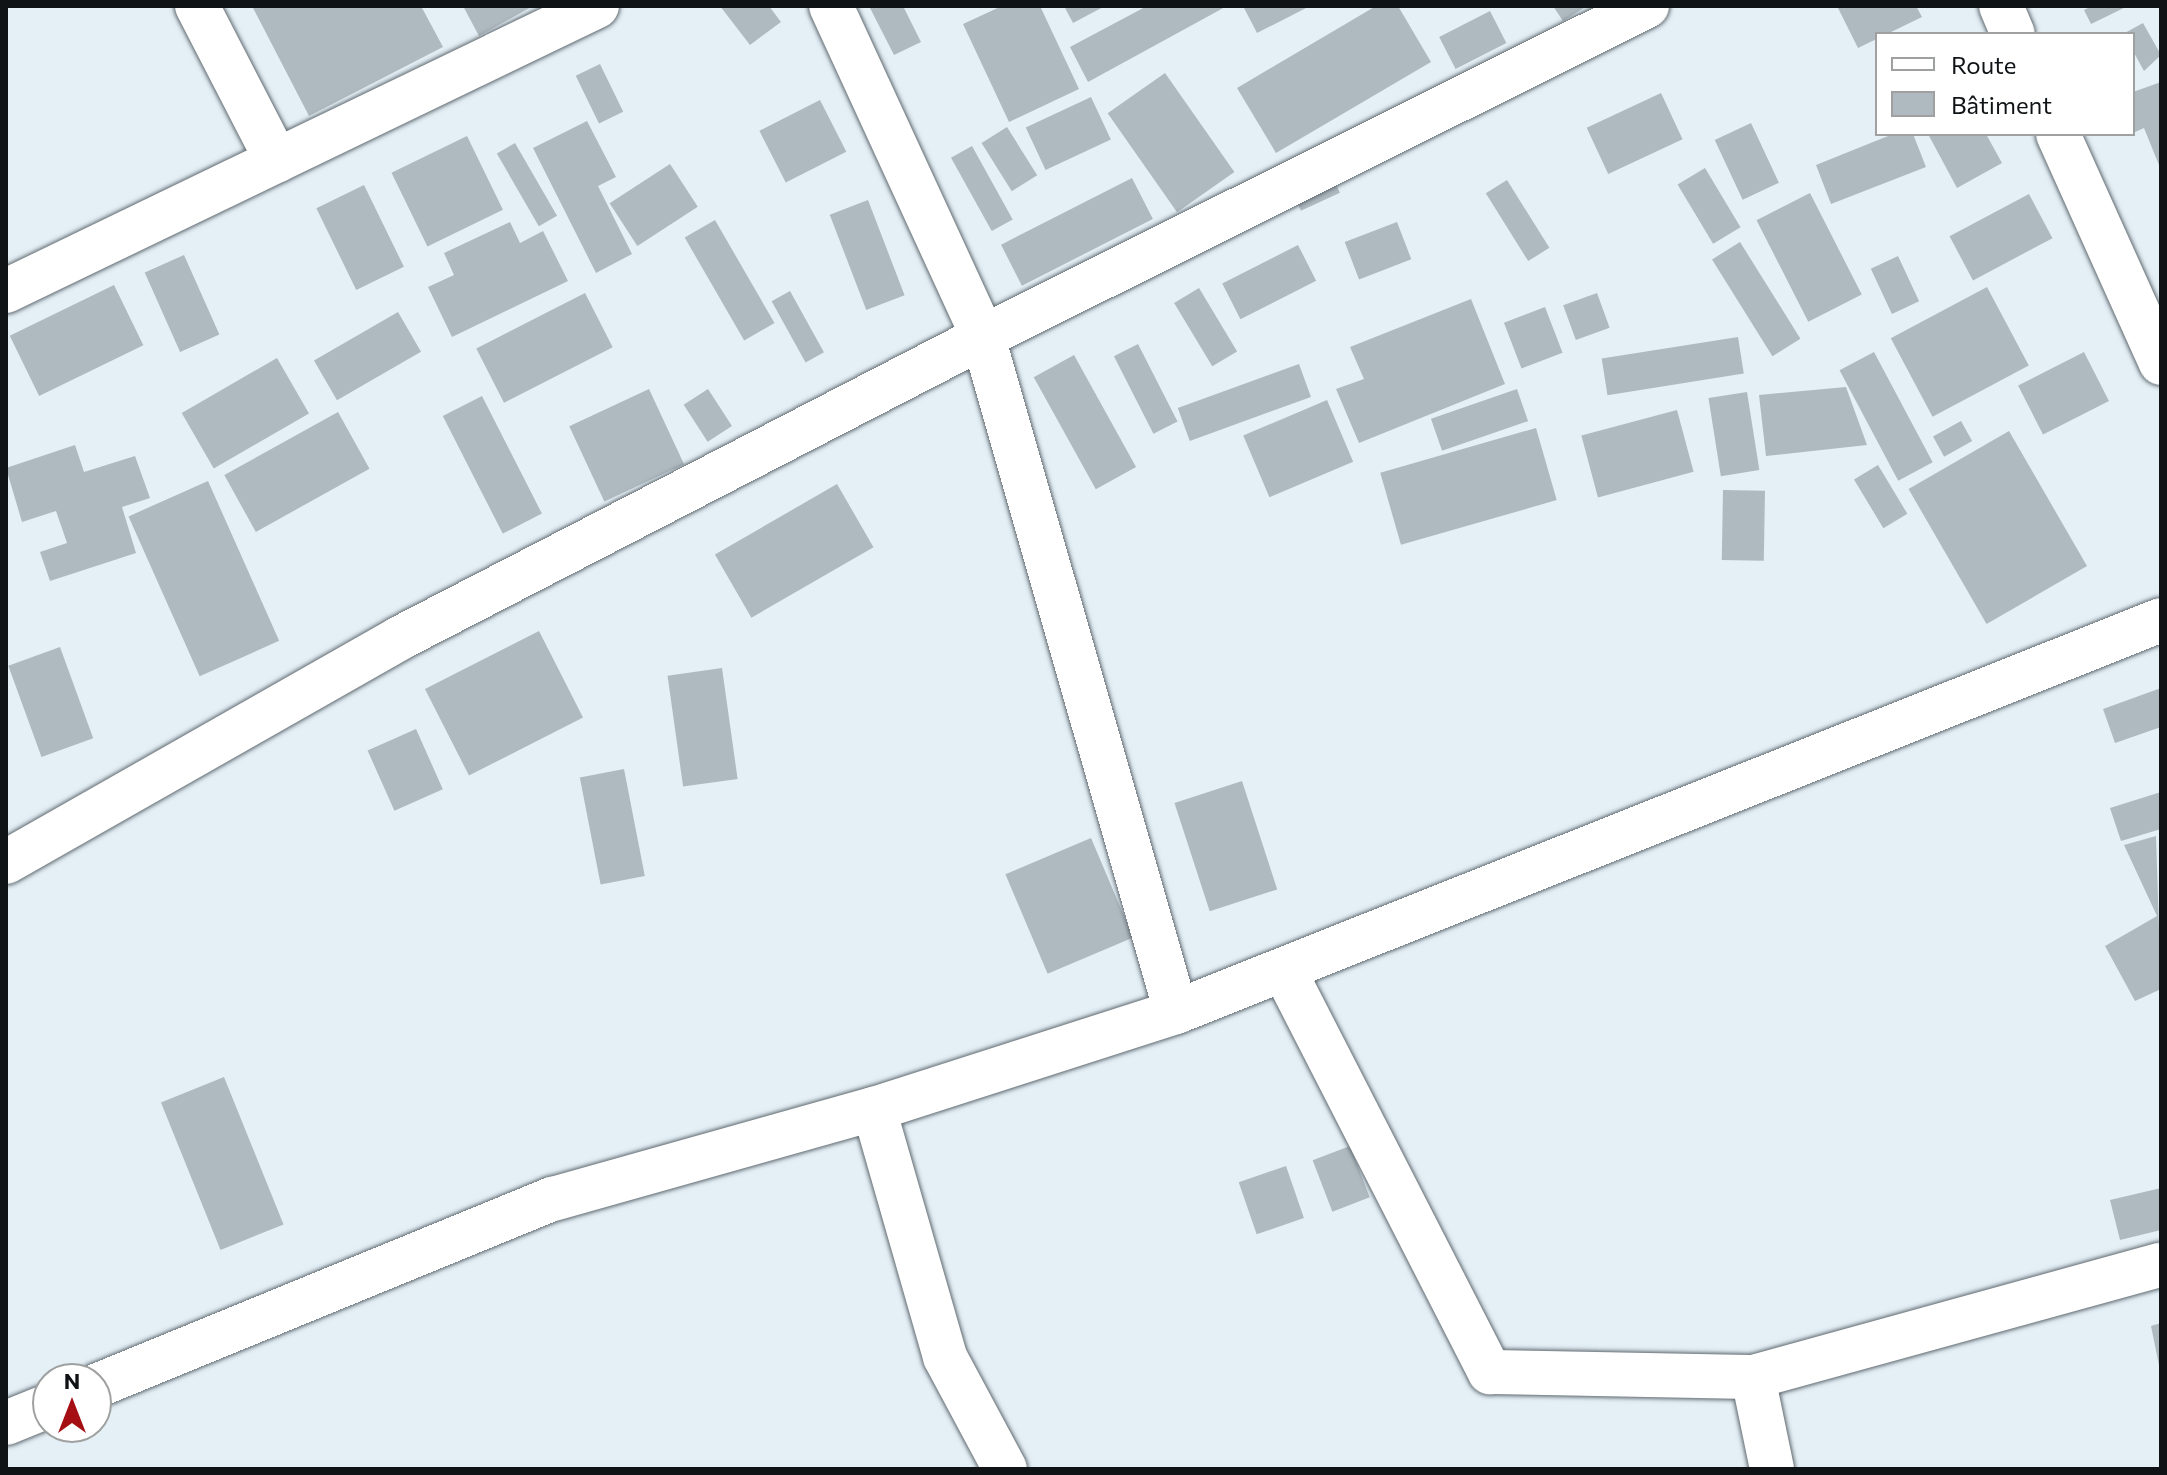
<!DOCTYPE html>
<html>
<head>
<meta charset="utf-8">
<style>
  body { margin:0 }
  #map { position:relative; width:2167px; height:1475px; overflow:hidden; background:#e4eff6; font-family:Commissioner,sans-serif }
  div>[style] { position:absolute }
  .building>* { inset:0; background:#afbac0; transform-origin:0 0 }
  .roads { filter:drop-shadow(0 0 2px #606a70) drop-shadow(0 0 2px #606a70) }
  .minor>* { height:44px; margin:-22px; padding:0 22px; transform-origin:22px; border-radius:22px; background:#fff }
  span { translate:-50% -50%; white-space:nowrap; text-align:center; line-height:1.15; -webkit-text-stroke:8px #fff; paint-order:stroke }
  .frame { position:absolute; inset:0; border:8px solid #0f1315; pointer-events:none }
  .legend { position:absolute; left:1875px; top:32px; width:260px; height:104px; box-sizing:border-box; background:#fff; border:2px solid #9fa1a1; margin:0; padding:10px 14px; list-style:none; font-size:24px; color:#0f1315 }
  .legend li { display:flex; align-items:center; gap:16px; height:40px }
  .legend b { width:40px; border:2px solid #9fa1a1 }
  .north { position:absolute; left:32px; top:1363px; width:80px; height:80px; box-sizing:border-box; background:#fff; border:2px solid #9fa1a1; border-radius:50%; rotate:0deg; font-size:22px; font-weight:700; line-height:32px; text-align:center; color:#0f1315 }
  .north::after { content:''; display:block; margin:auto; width:28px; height:36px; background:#a50e12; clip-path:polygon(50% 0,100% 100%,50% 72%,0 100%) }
</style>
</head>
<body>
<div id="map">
  <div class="building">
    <i style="clip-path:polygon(252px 6px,421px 6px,443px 47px,309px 116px)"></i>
    <i style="clip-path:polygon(463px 6px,533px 6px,479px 36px)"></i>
    <i style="clip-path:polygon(720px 6px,769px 6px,781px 22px,750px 45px)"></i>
    <i style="clip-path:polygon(869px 6px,903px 6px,921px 42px,894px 55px)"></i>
    <i style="clip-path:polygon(1002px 6px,1040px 6px,1079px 89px,1009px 122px,963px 24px)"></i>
    <i style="clip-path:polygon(1064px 6px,1105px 6px,1073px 23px)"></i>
    <i style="clip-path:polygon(1147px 6px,1227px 6px,1088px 82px,1070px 47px)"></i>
    <i style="clip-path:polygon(1243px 6px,1310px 6px,1257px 33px)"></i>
    <i style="clip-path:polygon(1376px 6px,1398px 6px,1431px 62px,1276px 153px,1237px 88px)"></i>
    <i style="clip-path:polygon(1553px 6px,1587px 6px,1563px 21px)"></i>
    <i style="clip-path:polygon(1837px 6px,1916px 6px,1922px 17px,1858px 48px)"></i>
    <i style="clip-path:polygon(2092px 6px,2128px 6px,2091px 24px,2084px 10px)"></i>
    <i style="left:1490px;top:11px;width:36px;height:57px;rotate:63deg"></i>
    <i style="clip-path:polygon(2143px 23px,2161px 55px,2144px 71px,2133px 51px,2133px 34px,2123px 34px)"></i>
    <i style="left:600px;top:64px;width:53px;height:27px;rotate:64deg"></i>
    <i style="left:1165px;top:73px;width:121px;height:70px;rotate:55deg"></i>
    <i style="clip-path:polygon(2161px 82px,2161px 170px,2144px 128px,2133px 133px,2133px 92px)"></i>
    <i style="left:1661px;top:93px;width:51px;height:82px;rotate:65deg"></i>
    <i style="left:1091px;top:97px;width:47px;height:72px;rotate:65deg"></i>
    <i style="left:820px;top:100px;width:58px;height:68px;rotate:63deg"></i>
    <i style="clip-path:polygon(587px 121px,616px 177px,598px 186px,632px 254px,596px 273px,533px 148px)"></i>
    <i style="left:1751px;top:123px;width:66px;height:40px;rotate:65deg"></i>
    <i style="left:1007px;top:127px;width:57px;height:30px;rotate:58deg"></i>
    <i style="clip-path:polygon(1893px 134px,1913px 134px,1926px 167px,1831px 204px,1816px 165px)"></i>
    <i style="clip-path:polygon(1928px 134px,1986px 134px,2002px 163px,1957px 188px)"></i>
    <i style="left:467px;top:136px;width:82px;height:84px;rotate:64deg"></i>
    <i style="left:515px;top:143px;width:84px;height:21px;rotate:60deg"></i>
    <i style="left:972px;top:146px;width:84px;height:24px;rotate:61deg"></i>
    <i style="left:670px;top:164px;width:51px;height:72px;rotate:57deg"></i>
    <i style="left:1705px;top:168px;width:69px;height:32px;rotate:59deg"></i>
    <i style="left:1132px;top:178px;width:46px;height:147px;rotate:63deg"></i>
    <i style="left:1334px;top:180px;width:14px;height:43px;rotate:65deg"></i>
    <i style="left:1507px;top:180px;width:80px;height:25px;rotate:58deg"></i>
    <i style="left:364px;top:185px;width:91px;height:53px;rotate:64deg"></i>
    <i style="left:1810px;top:193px;width:114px;height:60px;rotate:63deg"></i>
    <i style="left:2029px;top:194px;width:50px;height:90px;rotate:62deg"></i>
    <i style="left:868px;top:200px;width:102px;height:41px;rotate:69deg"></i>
    <i style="left:715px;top:220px;width:119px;height:35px;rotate:60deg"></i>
    <i style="clip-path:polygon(510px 222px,520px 243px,543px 231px,568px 281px,452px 337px,428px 287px,454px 275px,444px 253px)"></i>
    <i style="left:1397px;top:222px;width:40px;height:56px;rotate:69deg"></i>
    <i style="left:1740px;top:242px;width:114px;height:33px;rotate:58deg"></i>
    <i style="left:1298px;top:245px;width:40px;height:85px;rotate:63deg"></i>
    <i style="left:184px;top:255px;width:87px;height:43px;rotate:66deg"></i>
    <i style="left:1898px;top:256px;width:50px;height:30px;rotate:65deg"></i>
    <i style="left:114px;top:285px;width:67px;height:116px;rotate:64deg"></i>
    <i style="left:1987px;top:287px;width:89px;height:109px;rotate:62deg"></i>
    <i style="left:1199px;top:288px;width:74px;height:29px;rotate:59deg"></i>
    <i style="left:790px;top:291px;width:70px;height:21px;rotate:61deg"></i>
    <i style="left:585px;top:293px;width:61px;height:122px;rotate:63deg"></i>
    <i style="left:1597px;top:293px;width:37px;height:36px;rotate:70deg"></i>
    <i style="clip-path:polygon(1471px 299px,1505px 384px,1359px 443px,1336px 389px,1364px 379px,1350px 347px)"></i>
    <i style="left:1545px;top:307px;width:49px;height:44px;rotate:69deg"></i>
    <i style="left:398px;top:312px;width:46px;height:97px;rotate:60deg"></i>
    <i style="left:1738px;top:337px;width:37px;height:138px;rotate:81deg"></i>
    <i style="left:1138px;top:344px;width:87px;height:27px;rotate:63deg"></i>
    <i style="left:1874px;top:352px;width:125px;height:39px;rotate:62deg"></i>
    <i style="left:2084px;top:352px;width:55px;height:74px;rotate:63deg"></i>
    <i style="left:1074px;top:355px;width:128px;height:46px;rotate:61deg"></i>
    <i style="left:277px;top:358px;width:64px;height:110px;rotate:60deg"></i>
    <i style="left:1299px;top:364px;width:35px;height:129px;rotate:70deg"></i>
    <i style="clip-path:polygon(1846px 387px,1867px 445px,1766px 456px,1759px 395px)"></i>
    <i style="left:649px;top:389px;width:83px;height:88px;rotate:65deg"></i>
    <i style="left:708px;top:389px;width:44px;height:29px;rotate:57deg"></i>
    <i style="left:1517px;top:389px;width:34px;height:91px;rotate:71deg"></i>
    <i style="left:1747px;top:392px;width:79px;height:39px;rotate:81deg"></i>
    <i style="left:482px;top:396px;width:132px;height:44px;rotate:63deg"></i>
    <i style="left:1327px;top:400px;width:67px;height:91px;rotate:67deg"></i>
    <i style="left:1677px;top:410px;width:64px;height:99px;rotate:75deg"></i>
    <i style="left:338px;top:412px;width:65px;height:130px;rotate:61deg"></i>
    <i style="left:1961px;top:421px;width:23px;height:32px;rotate:61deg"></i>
    <i style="left:1536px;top:428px;width:75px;height:162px;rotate:74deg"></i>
    <i style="left:2009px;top:431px;width:156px;height:116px;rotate:60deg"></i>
    <i style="clip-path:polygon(75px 445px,84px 472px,135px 456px,150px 498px,122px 507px,136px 553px,50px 581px,40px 552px,67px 543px,56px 511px,22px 522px,6px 468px)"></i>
    <i style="left:1878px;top:465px;width:57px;height:28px;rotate:59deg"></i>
    <i style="left:208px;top:481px;width:175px;height:87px;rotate:66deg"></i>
    <i style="left:837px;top:484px;width:73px;height:141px;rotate:60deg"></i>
    <i style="left:1723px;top:490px;width:42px;height:70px;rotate:1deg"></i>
    <i style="left:539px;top:631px;width:97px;height:128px;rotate:63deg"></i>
    <i style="left:60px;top:647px;width:97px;height:55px;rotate:70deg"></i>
    <i style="left:722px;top:668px;width:112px;height:55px;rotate:82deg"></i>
    <i style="clip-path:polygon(2161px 688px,2161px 727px,2115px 743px,2103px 709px)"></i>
    <i style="left:416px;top:729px;width:66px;height:53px;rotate:66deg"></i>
    <i style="left:624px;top:769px;width:109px;height:45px;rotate:79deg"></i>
    <i style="left:1242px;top:781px;width:114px;height:71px;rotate:72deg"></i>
    <i style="clip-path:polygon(2161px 792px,2161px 829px,2121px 841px,2110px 808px)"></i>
    <i style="clip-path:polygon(2156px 836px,2161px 989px,2135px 1001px,2105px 946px,2157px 916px,2124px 845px)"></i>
    <i style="left:1091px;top:838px;width:108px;height:93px;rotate:67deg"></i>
    <i style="left:224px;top:1077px;width:159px;height:68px;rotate:68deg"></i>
    <i style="left:1350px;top:1146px;width:55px;height:40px;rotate:69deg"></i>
    <i style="left:1286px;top:1166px;width:55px;height:50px;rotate:71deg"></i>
    <i style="clip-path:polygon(2161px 1188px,2161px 1230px,2120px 1240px,2110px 1200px)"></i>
    <i style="clip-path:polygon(2161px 1323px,2161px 1370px,2160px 1370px,2151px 1326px)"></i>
  </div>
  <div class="roads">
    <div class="minor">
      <i style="left:197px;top:6px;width:174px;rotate:62.7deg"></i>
      <i style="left:831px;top:6px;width:364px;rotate:65.3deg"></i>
      <i style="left:983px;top:337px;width:702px;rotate:74.04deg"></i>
      <i style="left:2001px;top:6px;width:30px;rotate:67deg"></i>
      <i style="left:2058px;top:134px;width:251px;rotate:65.8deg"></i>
      <i style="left:6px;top:291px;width:656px;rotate:-25.74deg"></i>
      <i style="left:6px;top:862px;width:453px;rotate:-29.6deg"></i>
      <i style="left:400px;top:638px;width:656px;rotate:-27.31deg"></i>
      <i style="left:983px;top:337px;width:742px;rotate:-26.5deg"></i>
      <i style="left:1284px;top:970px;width:452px;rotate:62.9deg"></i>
      <i style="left:1490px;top:1372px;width:263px;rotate:1.1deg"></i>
      <i style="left:1753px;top:1377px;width:423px;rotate:-15.4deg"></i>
      <i style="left:874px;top:1109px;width:258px;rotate:74deg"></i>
      <i style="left:945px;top:1357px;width:127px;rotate:61.8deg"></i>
      <i style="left:1753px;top:1377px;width:94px;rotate:78.3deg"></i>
      <i style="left:96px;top:1386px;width:494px;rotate:-22.3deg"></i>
      <i style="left:553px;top:1199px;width:333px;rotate:-15.7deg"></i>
      <i style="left:874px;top:1109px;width:317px;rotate:-17.8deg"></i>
      <i style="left:1176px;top:1012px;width:1060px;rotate:-21.7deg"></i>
      <i style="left:6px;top:1423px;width:45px;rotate:-22deg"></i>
    </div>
  </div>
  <div class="frame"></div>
  <ul class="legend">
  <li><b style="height:10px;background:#fff"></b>Route</li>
  <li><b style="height:22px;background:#afbac0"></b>Bâtiment</li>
  </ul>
  <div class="north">N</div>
</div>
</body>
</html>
